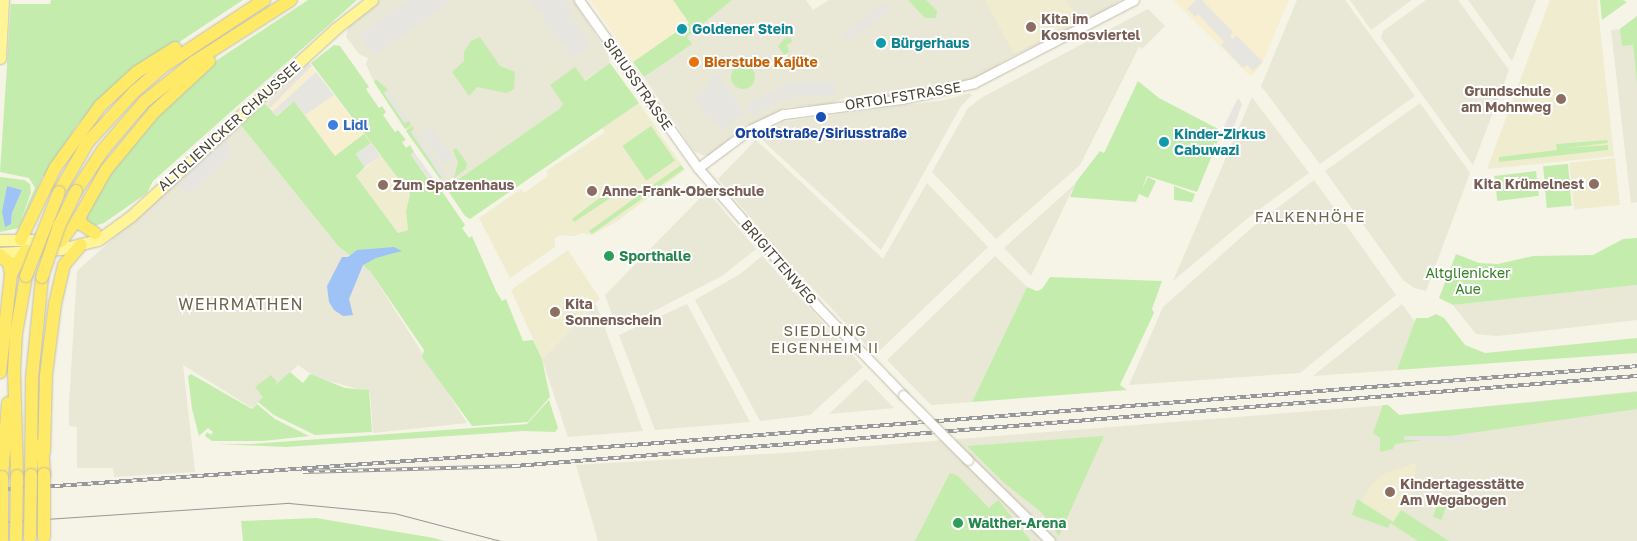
<!DOCTYPE html>
<html>
<head>
<meta charset="utf-8">
<style>
  body { margin:0 }
  #map { position:relative; width:1637px; height:541px; overflow:hidden; background:#f5f4e7; font-family:"Golos Text",sans-serif }
  div>[style] { position:absolute }
  .residential>* { inset:0; background:#e9e7d5 }
  .commercial>* { inset:0; background:#f8efd1 }
  .education>* { inset:0; background:#efecd0; transform-origin:0 0 }
  .green>* { inset:0; background:#c4edad; transform-origin:0 0 }
  .round { border-radius:50% }
  .parking>* { inset:0; background:#e6e5e0; transform-origin:0 0 }
  .water>* { inset:0; background:#9fc2f7 }
  .roads { filter:drop-shadow(0 0 1px #c1bea9) drop-shadow(0 0 1px #c1bea9) }
  .minor>* { height:9px; margin:-4.5px; padding:0 4.5px; transform-origin:4.5px; border-radius:4.5px; background:#fff }
  .major>* { height:11px; margin:-5.5px; padding:0 5.5px; transform-origin:5.5px; border-radius:5.5px; background:#fff596 }
  .highway>* { height:12px; margin:-6px; padding:0 6px; transform-origin:6px; border-radius:6px; background:#ffea68 }
  .tram>* { height:1px; margin:-0.5px; padding:0 0.5px; transform-origin:0.5px; border-radius:0.5px; background:#979797 }
  .rail>* { height:4px; margin-top:-2px; transform-origin:0; background:repeating-linear-gradient(90deg,#fff 0 5.5px,#979797 0 11px); box-sizing:border-box; border-block:1px solid #979797 }
  .bridges { filter:drop-shadow(0 0 1px #c1bea9) drop-shadow(0 0 1px #c1bea9) }
  .minor-bridge>* { height:9px; margin:-4.5px; padding:0 4.5px; transform-origin:4.5px; border-radius:4.5px; background:#fff }
  .highway-bridge>* { height:12px; margin:-6px; padding:0 6px; transform-origin:6px; border-radius:6px; background:#ffea68 }
  .dots>* { width:14px; height:14px; translate:-50% -50%; box-sizing:border-box; border:2px solid #fff; border-radius:50% }
  span { translate:-50% -50%; white-space:nowrap; text-align:center; line-height:1.15; -webkit-text-stroke:4px #fff; paint-order:stroke }
  .education-label { font-size:14px; color:#785e54; font-weight:700 }
  .left { translate:0 -50%; text-align:left }
  .right { translate:-100% -50%; text-align:right }
  .culture-label { font-size:14px; color:#0d838f; font-weight:700 }
  .food-label { font-size:14px; color:#c56008; font-weight:700 }
  .street-label { font-size:14px; color:#494535 }
  .shop-label { font-size:14px; color:#366cbe; font-weight:700 }
  .transit-label { font-size:14px; color:#164399; font-weight:700 }
  .leisure-label { font-size:14px; color:#27864d; font-weight:700 }
  .park-label { font-size:14px; color:#348123 }
  .neighbourhood-label { font-size:15px; color:#6d664c; letter-spacing:1px }
  .quarter-label { font-size:16px; color:#6d664c; letter-spacing:1px }
</style>
</head>
<body>
<div id="map">
  <div class="residential">
    <i style="clip-path:polygon(380px 0,573px 0,608px 54px,610px 63px,584px 81px,575px 68px,550px 85px,563px 104px,559px 109px,446px 188px,374px 82px,366px 64px,368px 58px,359px 54px,346px 37px,349px 23px)"></i>
    <i style="clip-path:polygon(732px 0,806px 0,813px 10px,829px 0,1121px 0,1093px 18px,1007px 59px,982px 76px,937px 90px,854px 101px,847px 97px,830px 104px,786px 107px,752px 125px,746px 124px,741px 131px,708px 156px,702px 155px,694px 151px,644px 77px,691px 44px,687px 37px)"></i>
    <i style="clip-path:polygon(1297px 0,1345px 0,1415px 96px,1320px 164px,1261px 86px)"></i>
    <i style="clip-path:polygon(1350px 0,1412px 0,1371px 30px)"></i>
    <i style="clip-path:polygon(1426px 0,1458px 0,1509px 70px,1473px 165px,1381px 38px,1383px 31px)"></i>
    <i style="clip-path:polygon(1468px 0,1536px 0,1512px 61px)"></i>
    <i style="clip-path:polygon(1148px 9px,1165px 26px,1142px 49px,1139px 47px,1080px 165px,996px 239px,932px 172px,968px 108px,981px 98px)"></i>
    <i style="clip-path:polygon(1637px 16px,1637px 202px,1631px 203px,1611px 30px,1620px 29px)"></i>
    <i style="clip-path:polygon(969px 93px,972px 95px,961px 106px,881px 250px,757px 135px,783px 122px,945px 100px)"></i>
    <i style="clip-path:polygon(1252px 97px,1309px 173px,1249px 217px,1173px 281px)"></i>
    <i style="clip-path:polygon(1420px 103px,1470px 173px,1426px 291px,1414px 288px,1403px 280px,1325px 171px)"></i>
    <i style="clip-path:polygon(240px 124px,338px 246px,370px 271px,467px 423px,373px 433px,370px 392px,317px 378px,298px 365px,252px 408px,183px 365px,195px 472px,114px 477px,113px 468px,77px 468px,77px 427px,69px 426px,69px 405px,77px 271px)"></i>
    <i style="clip-path:polygon(756px 140px,883px 259px,927px 183px,988px 247px,875px 355px,790px 264px,718px 179px)"></i>
    <i style="clip-path:polygon(1314px 180px,1396px 295px,1300px 373px,1129px 385px,1163px 307px,1255px 225px)"></i>
    <i style="clip-path:polygon(1075px 184px,1031px 276px,1004px 248px)"></i>
    <i style="clip-path:polygon(707px 191px,756px 249px,722px 276px,642px 317px,616px 326px,605px 295px)"></i>
    <i style="clip-path:polygon(762px 256px,863px 367px,810px 415px,760px 421px,695px 300px,740px 274px)"></i>
    <i style="clip-path:polygon(995px 256px,1027px 287px,972px 402px,931px 405px,887px 360px)"></i>
    <i style="clip-path:polygon(1637px 285px,1637px 320px,1497px 336px,1476px 334px,1453px 305px)"></i>
    <i style="clip-path:polygon(596px 304px,643px 431px,568px 437px,542px 359px)"></i>
    <i style="clip-path:polygon(687px 304px,750px 422px,655px 430px,619px 335px)"></i>
    <i style="clip-path:polygon(1402px 304px,1415px 322px,1397px 370px,1313px 376px)"></i>
    <i style="clip-path:polygon(866px 379px,894px 408px,829px 414px)"></i>
    <i style="clip-path:polygon(1637px 391px,1637px 541px,598px 541px,576px 465px,783px 453px,1388px 405px,1399px 415px)"></i>
  </div>
  <div class="commercial">
    <i style="clip-path:polygon(590px 0,673px 0,689px 23px,633px 62px)"></i>
    <i style="clip-path:polygon(1173px 0,1289px 0,1262px 64px,1251px 77px)"></i>
    <i style="clip-path:polygon(309px 63px,364px 134px,335px 156px,294px 101px,276px 116px,265px 104px)"></i>
  </div>
  <div class="education">
    <i style="clip-path:polygon(985px 0,1066px 0,1079px 19px,1014px 54px)"></i>
    <i style="clip-path:polygon(1550px 0,1597px 0,1614px 156px,1487px 169px)"></i>
    <i style="clip-path:polygon(639px 103px,685px 170px,616px 222px,592px 235px,582px 233px,575px 236px,560px 235px,555px 238px,555px 247px,510px 278px,479px 218px,521px 189px,524px 193px,548px 176px,546px 171px,605px 132px,602px 128px)"></i>
    <i style="clip-path:polygon(381px 155px,410px 195px,406px 212px,408px 230px,398px 233px,356px 176px)"></i>
    <i style="left:1615px;top:158px;width:47px;height:46px;rotate:84deg"></i>
    <i style="clip-path:polygon(568px 250px,600px 299px,542px 359px,511px 290px)"></i>
    <i style="clip-path:polygon(1416px 463px,1415px 488px,1394px 522px,1361px 501px,1373px 483px,1385px 473px)"></i>
  </div>
  <div class="green">
    <i style="clip-path:polygon(evenodd,51px 0,243px 0,114px 85px,77px 125px,46px 177px,43px 176px,19px 228px,0 232px,0 177px,24px 180px,30px 184px,31px 193px,20px 222px,35px 188px,29px 178px,0 172px,11px 4px,50px 4px,51px 0,7px 186px,22px 190px,12px 213px,11px 224px,2px 211px,7px 186px)"></i>
    <i style="clip-path:polygon(308px 0,357px 0,153px 181px,147px 193px,104px 223px,94px 226px,84px 220px,99px 185px,146px 128px,211px 64px)"></i>
    <i style="clip-path:polygon(673px 0,732px 0,687px 37px,692px 44px,644px 77px,633px 62px,689px 23px)"></i>
    <i style="clip-path:polygon(908px 0,926px 0,937px 11px,936px 18px,925px 18px)"></i>
    <i style="clip-path:polygon(1600px 0,1623px 0,1627px 2px,1602px 20px)"></i>
    <i style="clip-path:polygon(1637px 16px,1637px 83px,1633px 45px,1622px 46px,1620px 29px)"></i>
    <i style="clip-path:polygon(480px 37px,500px 66px,515px 72px,514px 89px,506px 93px,477px 87px,469px 96px,452px 72px,464px 61px,464px 52px,471px 41px)"></i>
    <i style="clip-path:polygon(786px 37px,791px 38px,792px 42px,787px 45px,789px 52px,784px 55px,778px 46px)"></i>
    <i style="clip-path:polygon(334px 45px,340px 46px,369px 87px,366px 89px,379px 108px,382px 106px,386px 112px,383px 115px,395px 132px,398px 130px,406px 140px,402px 142px,406px 148px,410px 145px,414px 152px,411px 155px,433px 186px,437px 184px,465px 225px,462px 228px,469px 238px,472px 236px,496px 291px,502px 301px,506px 299px,523px 341px,533px 340px,542px 359px,550px 397px,528px 422px,472px 426px,422px 357px,424px 350px,370px 271px,338px 246px,240px 124px,265px 104px,277px 116px,294px 101px,335px 156px,364px 134px,371px 143px,356px 154px,365px 167px,356px 176px,398px 233px,408px 230px,406px 212px,410px 194px,311px 63px)"></i>
    <i style="clip-path:polygon(610px 63px,639px 103px,470px 219px,465px 216px,446px 188px,559px 109px,563px 104px,550px 85px,575px 67px,585px 81px)"></i>
    <i class="round" style="left:731px;top:65px;width:24px;height:24px"></i>
    <i style="clip-path:polygon(376px 79px,388px 90px,384px 93px,405px 123px,409px 121px,411px 125px,405px 129px,374px 82px)"></i>
    <i style="clip-path:polygon(1138px 81px,1159px 98px,1222px 131px,1197px 192px,1147px 176px,1142px 189px,1148px 177px,1156px 181px,1148px 198px,1139px 194px,1136px 202px,1070px 197px,1076px 182px,1100px 151px,1104px 153px)"></i>
    <i style="clip-path:polygon(412px 126px,414px 129px,411px 132px,442px 178px,440px 179px,406px 131px)"></i>
    <i style="left:651px;top:126px;width:42px;height:35px;rotate:55deg"></i>
    <i style="clip-path:polygon(1607px 140px,1608px 143px,1567px 148px,1608px 145px,1608px 150px,1499px 162px,1499px 157px,1557px 150px,1556px 144px)"></i>
    <i style="clip-path:polygon(456px 148px,467px 163px,466px 169px,454px 178px,458px 162px,453px 150px)"></i>
    <i style="left:1568px;top:164px;width:42px;height:25px;rotate:85deg"></i>
    <i style="clip-path:polygon(681px 165px,684px 169px,592px 234px,589px 231px)"></i>
    <i style="left:1536px;top:171px;width:25px;height:42px;rotate:83deg"></i>
    <i style="clip-path:polygon(1174px 186px,1195px 194px,1192px 202px,1174px 200px)"></i>
    <i style="clip-path:polygon(614px 187px,618px 193px,574px 222px,572px 219px)"></i>
    <i style="clip-path:polygon(1637px 238px,1637px 285px,1453px 305px,1439px 298px,1456px 254px,1479px 263px,1498px 264px,1533px 256px,1593px 255px,1623px 239px)"></i>
    <i style="clip-path:polygon(1050px 277px,1162px 281px,1152px 309px,1154px 313px,1120px 385px,1127px 390px,972px 402px,1027px 287px,1037px 291px,1042px 289px)"></i>
    <i style="clip-path:polygon(1436px 314px,1444px 318px,1465px 345px,1485px 353px,1637px 338px,1637px 353px,1397px 370px,1416px 318px,1428px 318px)"></i>
    <i style="clip-path:polygon(290px 372px,303px 383px,310px 374px,345px 388px,369px 390px,372px 432px,315px 435px,274px 415px,258px 402px,263px 397px,255px 387px,271px 375px,277px 382px,273px 387px)"></i>
    <i style="clip-path:polygon(191px 374px,252px 409px,257px 404px,275px 419px,309px 436px,263px 441px,212px 441px,205px 436px,207px 432px,211px 435px,213px 432px,208px 428px,199px 436px,192px 409px,188px 376px)"></i>
    <i style="clip-path:polygon(1637px 392px,1637px 409px,1395px 444px,1393px 449px,1380px 452px,1380px 438px,1373px 433px,1383px 405px,1388px 405px,1399px 415px)"></i>
    <i style="clip-path:polygon(549px 400px,558px 428px,555px 432px,524px 431px,286px 447px,218px 444px,251px 444px,527px 424px)"></i>
    <i style="clip-path:polygon(1104px 436px,1059px 536px,1041px 512px,1003px 482px,967px 446px)"></i>
    <i style="clip-path:polygon(950px 473px,958px 476px,989px 508px,998px 500px,1031px 541px,915px 541px)"></i>
    <i style="left:1440px;top:498px;width:9px;height:20px;rotate:21deg"></i>
    <i style="clip-path:polygon(1357px 499px,1393px 522px,1401px 510px,1449px 541px,1418px 541px,1390px 523px,1388px 528px,1352px 515px)"></i>
    <i style="clip-path:polygon(316px 518px,434px 538px,444px 541px,243px 541px,241px 521px)"></i>
  </div>
  <div class="parking">
    <i style="clip-path:polygon(409px 0,453px 0,373px 56px,360px 34px)"></i>
    <i style="clip-path:polygon(530px 0,565px 0,572px 10px,569px 13px,588px 41px,589px 49px,570px 58px,564px 49px,567px 46px,565px 43px,561px 45px,552px 32px,554px 28px,549px 28px,542px 18px,545px 15px,543px 12px,540px 14px)"></i>
    <i style="clip-path:polygon(1196px 0,1202px 0,1233px 32px,1230px 36px,1233px 39px,1236px 35px,1263px 62px,1253px 71px,1247px 65px,1243px 68px,1221px 45px,1224px 42px,1198px 14px,1195px 17px,1187px 9px)"></i>
    <i style="left:883px;top:3px;width:10px;height:51px;rotate:53deg"></i>
    <i style="left:309px;top:63px;width:4px;height:60px;rotate:45deg"></i>
    <i style="clip-path:polygon(316px 72px,334px 95px,305px 115px,294px 101px,276px 116px,272px 112px)"></i>
    <i style="clip-path:polygon(717px 74px,745px 113px,723px 130px,717px 122px,713px 125px,694px 98px,711px 86px,708px 81px)"></i>
    <i style="clip-path:polygon(792px 82px,835px 82px,835px 91px,832px 96px,797px 96px,777px 102px,751px 117px,749px 108px,744px 105px)"></i>
    <i style="left:388px;top:90px;width:37px;height:5px;rotate:56deg"></i>
    <i style="clip-path:polygon(1238px 98px,1242px 104px,1233px 129px,1224px 126px)"></i>
    <i style="left:431px;top:127px;width:38px;height:11px;rotate:55deg"></i>
    <i style="clip-path:polygon(414px 129px,446px 175px,442px 178px,411px 132px)"></i>
    <i style="clip-path:polygon(225px 139px,232px 156px,190px 194px,180px 187px,177px 184px)"></i>
    <i style="left:371px;top:143px;width:16px;height:19px;rotate:55deg"></i>
    <i style="left:414px;top:152px;width:39px;height:4px;rotate:54deg"></i>
    <i style="left:1470px;top:436px;width:4px;height:66px;rotate:90deg"></i>
  </div>
  <div class="water">
    <i style="clip-path:polygon(7px 186px,22px 190px,12px 213px,11px 224px,5px 227px,2px 211px)"></i>
    <i style="clip-path:polygon(394px 247px,402px 251px,376px 258px,363px 265px,349px 299px,353px 315px,343px 316px,334px 310px,329px 302px,327px 286px,342px 257px,348px 257px,357px 250px)"></i>
  </div>
  <div class="roads">
    <div class="minor">
      <i style="left:579px;top:0;width:206px;rotate:54.7deg"></i>
      <i style="left:698px;top:168px;width:184px;rotate:49.2deg"></i>
      <i style="left:818px;top:307px;width:122px;rotate:46deg"></i>
      <i style="left:698px;top:168px;width:64px;rotate:-36.7deg"></i>
      <i style="left:749px;top:130px;width:38px;rotate:-25deg"></i>
      <i style="left:784px;top:114px;width:119px;rotate:-7.2deg"></i>
      <i style="left:902px;top:99px;width:74px;rotate:-12.5deg"></i>
      <i style="left:974px;top:83px;width:180px;rotate:-27.4deg"></i>
      <i style="left:968px;top:460px;width:115px;rotate:44.6deg"></i>
    </div>
    <div class="major">
      <i style="left:0;top:58px;width:58px;rotate:-87deg"></i>
      <i style="left:0;top:240px;width:63px"></i>
      <i style="left:0;top:253px;width:61px;rotate:-3.8deg"></i>
      <i style="left:61px;top:249px;width:38px;rotate:-14deg"></i>
      <i style="left:98px;top:240px;width:41px;rotate:-36deg"></i>
      <i style="left:131px;top:216px;width:277px;rotate:-42.5deg"></i>
      <i style="left:335px;top:29px;width:47px;rotate:-38.1deg"></i>
    </div>
    <div class="highway">
      <i style="left:76px;top:191px;width:49px;rotate:-56.6deg"></i>
      <i style="left:103px;top:150px;width:63px;rotate:-49.5deg"></i>
      <i style="left:144px;top:102px;width:64px;rotate:-38.7deg"></i>
      <i style="left:194px;top:62px;width:115px;rotate:-32.6deg"></i>
      <i style="left:59px;top:192px;width:58px;rotate:-59.9deg"></i>
      <i style="left:88px;top:142px;width:68px;rotate:-47.4deg"></i>
      <i style="left:134px;top:92px;width:40px;rotate:-41deg"></i>
      <i style="left:164px;top:66px;width:120px;rotate:-33.4deg"></i>
      <i style="left:95px;top:233px;width:17px;rotate:-147deg"></i>
      <i style="left:81px;top:224px;width:8px;rotate:-97deg"></i>
      <i style="left:80px;top:216px;width:53px;rotate:-60.5deg"></i>
      <i style="left:106px;top:170px;width:75px;rotate:-50.4deg"></i>
      <i style="left:154px;top:112px;width:75px;rotate:-42.8deg"></i>
      <i style="left:21px;top:239px;width:79px;rotate:-64.4deg"></i>
      <i style="left:55px;top:168px;width:77px;rotate:-54deg"></i>
      <i style="left:100px;top:106px;width:50px;rotate:-42.6deg"></i>
      <i style="left:137px;top:72px;width:45px;rotate:-32.3deg"></i>
      <i style="left:61px;top:241px;width:31px;rotate:-53deg"></i>
      <i style="left:0;top:255px;width:12px;rotate:42deg"></i>
      <i style="left:9px;top:263px;width:11px;rotate:80deg"></i>
      <i style="left:11px;top:274px;width:99px;rotate:96.4deg"></i>
      <i style="left:11px;top:274px;width:28px;rotate:-58deg"></i>
      <i style="left:42px;top:444px;width:30px;rotate:86deg"></i>
      <i style="left:44px;top:452px;width:77px;rotate:-88.5deg"></i>
      <i style="left:46px;top:375px;width:72px;rotate:-82.8deg"></i>
      <i style="left:55px;top:304px;width:40px;rotate:-77deg"></i>
      <i style="left:64px;top:265px;width:26px;rotate:-50deg"></i>
      <i style="left:31px;top:475px;width:97px;rotate:-89.4deg"></i>
      <i style="left:32px;top:378px;width:101px;rotate:-84.3deg"></i>
      <i style="left:17px;top:476px;width:105px;rotate:-91.6deg"></i>
      <i style="left:14px;top:371px;width:37px;rotate:-87deg"></i>
      <i style="left:16px;top:334px;width:59px;rotate:-80.2deg"></i>
      <i style="left:2px;top:477px;width:74px;rotate:-85.4deg"></i>
    </div>
  </div>
  <div class="tram">
    <i style="left:0;top:522px;width:290px;rotate:-3.8deg"></i>
    <i style="left:289px;top:503px;width:105px;rotate:5.4deg"></i>
    <i style="left:394px;top:513px;width:111px;rotate:14.7deg"></i>
  </div>
  <div class="rail">
    <i style="left:303px;top:472px;width:212px;rotate:-1.6deg"></i>
    <i style="left:515px;top:466px;width:1126px;rotate:-4.59deg"></i>
    <i style="left:0;top:490px;width:634px;rotate:-4.07deg"></i>
    <i style="left:632px;top:445px;width:1008px;rotate:-4.49deg"></i>
  </div>
  <div class="bridges">
    <div class="minor-bridge">
      <i style="left:903px;top:395px;width:92px;rotate:45deg"></i>
    </div>
    <div class="highway-bridge">
      <i style="left:26px;top:276px;width:90px;rotate:-68.6deg"></i>
      <i style="left:42px;top:277px;width:54px;rotate:-71.6deg"></i>
      <i style="left:59px;top:226px;width:39px;rotate:-64deg"></i>
      <i style="left:44px;top:474px;width:63px;rotate:90deg"></i>
      <i style="left:2px;top:477px;width:63px;rotate:90deg"></i>
      <i style="left:30px;top:538px;width:63px;rotate:-89.1deg"></i>
      <i style="left:16px;top:539px;width:63px;rotate:-89.1deg"></i>
    </div>
  </div>
  <div class="dots">
    <i style="left:1031px;top:27px;background:#8d6e63"></i>
    <i style="left:682px;top:29px;background:#0f9aa8"></i>
    <i style="left:881px;top:43px;background:#0f9aa8"></i>
    <i style="left:694px;top:62px;background:#e8710a"></i>
    <i style="left:1561px;top:99px;background:#8d6e63"></i>
    <i style="left:821px;top:117px;background:#1a4fb4"></i>
    <i style="left:333px;top:125px;background:#3f7fe0"></i>
    <i style="left:1164px;top:142px;background:#0f9aa8"></i>
    <i style="left:1594px;top:184px;background:#8d6e63"></i>
    <i style="left:383px;top:185px;background:#8d6e63"></i>
    <i style="left:592px;top:191px;background:#8d6e63"></i>
    <i style="left:609px;top:256px;background:#2e9e5b"></i>
    <i style="left:555px;top:312px;background:#8d6e63"></i>
    <i style="left:1390px;top:492px;background:#8d6e63"></i>
    <i style="left:958px;top:523px;background:#2e9e5b"></i>
  </div>
  <div class="education-label">
    <span class="left" style="left:1041px;top:27px">Kita im<br>Kosmosviertel</span>
    <span class="right" style="left:1551px;top:99px">Grundschule<br>am Mohnweg</span>
    <span class="right" style="left:1584px;top:184px">Kita Krümelnest</span>
    <span class="left" style="left:393px;top:185px">Zum Spatzenhaus</span>
    <span class="left" style="left:602px;top:191px">Anne-Frank-Oberschule</span>
    <span class="left" style="left:565px;top:312px">Kita<br>Sonnenschein</span>
    <span class="left" style="left:1400px;top:492px">Kindertagesstätte<br>Am Wegabogen</span>
  </div>
  <div class="culture-label">
    <span class="left" style="left:692px;top:29px">Goldener Stein</span>
    <span class="left" style="left:891px;top:43px">Bürgerhaus</span>
    <span class="left" style="left:1174px;top:142px">Kinder-Zirkus<br>Cabuwazi</span>
  </div>
  <div class="food-label">
    <span class="left" style="left:704px;top:62px">Bierstube Kajüte</span>
  </div>
  <div class="street-label">
    <span style="left:638px;top:84px;rotate:55deg">SIRIUSSTRASSE</span>
    <span style="left:903px;top:96px;rotate:-9deg">ORTOLFSTRASSE</span>
    <span style="left:229px;top:126px;rotate:-42deg">ALTGLIENICKER CHAUSSEE</span>
    <span style="left:779px;top:262px;rotate:49deg">BRIGITTENWEG</span>
  </div>
  <div class="shop-label">
    <span class="left" style="left:343px;top:125px">Lidl</span>
  </div>
  <div class="transit-label">
    <span style="left:821px;top:133px">Ortolfstraße/Siriusstraße</span>
  </div>
  <div class="leisure-label">
    <span class="left" style="left:619px;top:256px">Sporthalle</span>
    <span class="left" style="left:968px;top:523px">Walther-Arena</span>
  </div>
  <div class="park-label">
    <span style="left:1468px;top:281px">Altglienicker<br>Aue</span>
  </div>
  <div class="neighbourhood-label">
    <span style="left:1310px;top:217px">FALKENHÖHE</span>
    <span style="left:825px;top:339px">SIEDLUNG<br>EIGENHEIM II</span>
  </div>
  <div class="quarter-label">
    <span style="left:241px;top:304px">WEHRMATHEN</span>
  </div>
</div>
</body>
</html>
